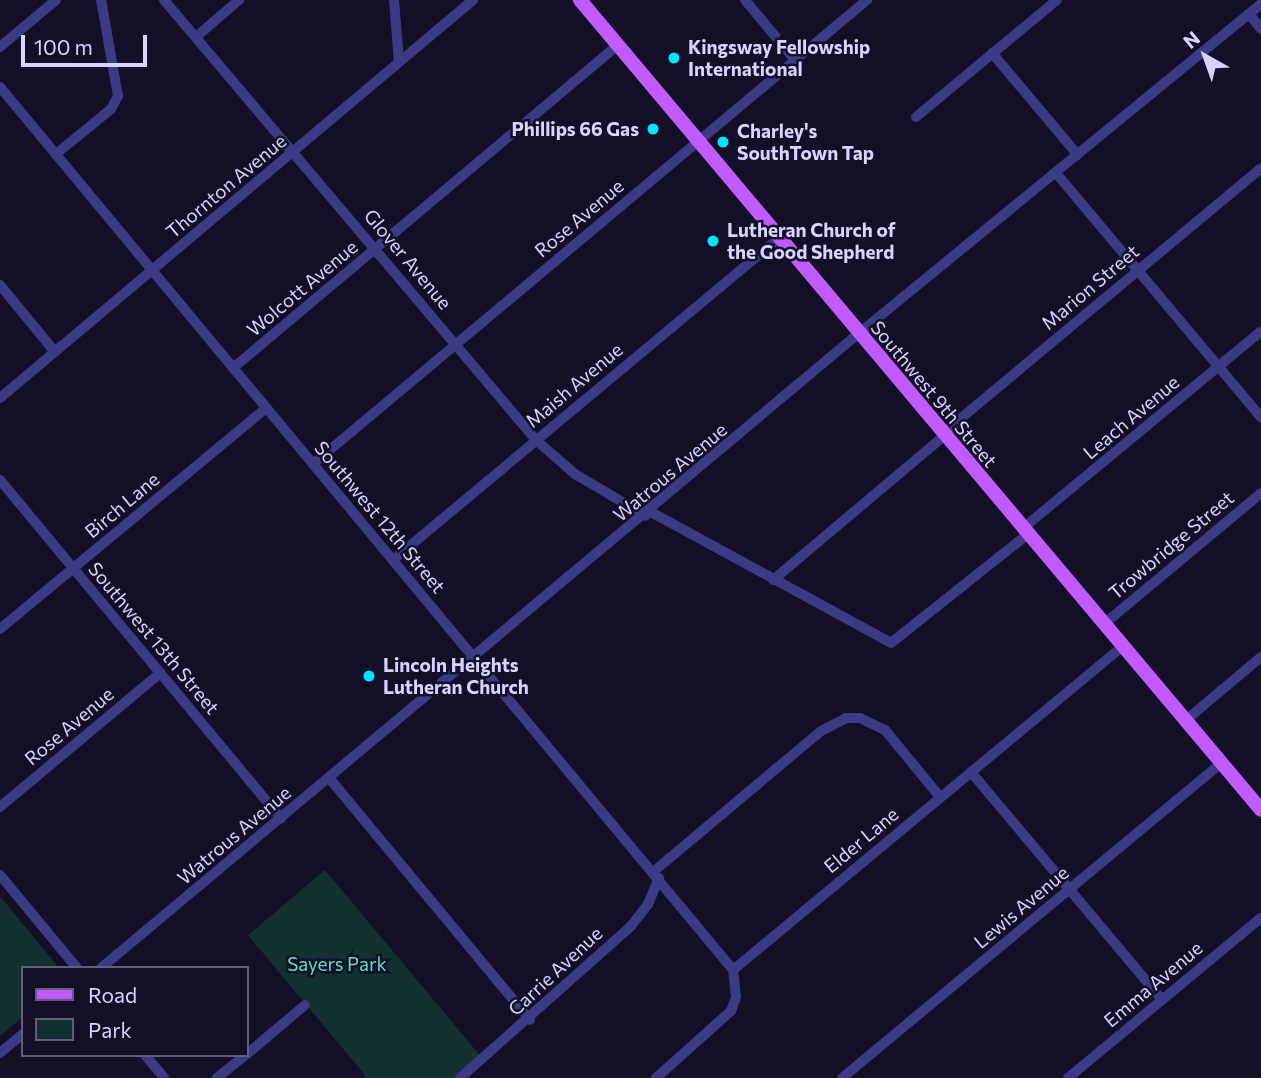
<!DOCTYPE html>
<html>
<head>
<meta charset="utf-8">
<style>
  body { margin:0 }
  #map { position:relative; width:1261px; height:1078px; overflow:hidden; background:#130f26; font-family:Commissioner,sans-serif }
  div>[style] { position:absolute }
  .green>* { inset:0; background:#12302f }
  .minor>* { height:10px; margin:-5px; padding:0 5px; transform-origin:5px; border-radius:5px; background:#3d3a85 }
  .major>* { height:14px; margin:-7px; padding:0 7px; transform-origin:7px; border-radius:7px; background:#c25bff }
  .dots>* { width:19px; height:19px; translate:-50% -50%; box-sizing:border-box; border:4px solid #130f26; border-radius:50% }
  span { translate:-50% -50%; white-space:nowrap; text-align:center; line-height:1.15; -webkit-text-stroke:5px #130f26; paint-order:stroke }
  .poi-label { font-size:19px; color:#d9d4ff; font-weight:700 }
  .left { translate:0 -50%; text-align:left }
  .right { translate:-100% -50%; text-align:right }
  .street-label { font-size:19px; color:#d9d4ff }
  .park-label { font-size:19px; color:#5fe0c0 }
  .legend { position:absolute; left:21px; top:966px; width:228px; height:91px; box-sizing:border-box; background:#130f26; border:2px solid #625e7d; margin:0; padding:9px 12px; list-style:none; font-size:21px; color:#d9d4ff }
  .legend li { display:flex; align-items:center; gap:14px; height:35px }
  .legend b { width:35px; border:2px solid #625e7d }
  .north { position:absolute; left:1170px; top:21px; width:70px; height:70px; -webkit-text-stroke:5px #130f26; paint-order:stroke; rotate:320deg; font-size:19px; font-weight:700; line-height:28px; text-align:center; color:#d9d4ff }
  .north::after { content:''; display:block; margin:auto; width:24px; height:32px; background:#d9d4ff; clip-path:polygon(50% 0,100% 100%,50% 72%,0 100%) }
  .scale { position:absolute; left:21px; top:35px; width:126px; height:32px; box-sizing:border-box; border:4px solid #d9d4ff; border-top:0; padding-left:9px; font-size:21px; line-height:24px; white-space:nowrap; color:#d9d4ff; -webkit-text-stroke:5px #130f26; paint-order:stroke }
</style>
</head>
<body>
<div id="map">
  <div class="green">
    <i style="clip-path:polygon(325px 870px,483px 1059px,460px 1078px,363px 1078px,365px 1075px,248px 935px)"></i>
    <i style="clip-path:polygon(0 896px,59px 968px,23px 968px,23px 1017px,0 1036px)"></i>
  </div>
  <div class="minor">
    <i style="left:164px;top:0;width:576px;rotate:49.79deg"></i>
    <i style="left:536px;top:440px;width:52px;rotate:41.1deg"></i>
    <i style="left:575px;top:474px;width:82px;rotate:30.6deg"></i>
    <i style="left:394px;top:0;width:62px;rotate:85.4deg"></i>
    <i style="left:745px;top:0;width:78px;rotate:50.2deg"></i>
    <i style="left:1249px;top:14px;width:19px;rotate:51deg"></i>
    <i style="left:196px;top:37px;width:57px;rotate:-40.7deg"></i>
    <i style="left:0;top:47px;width:73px;rotate:-40deg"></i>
    <i style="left:992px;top:53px;width:133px;rotate:49.9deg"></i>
    <i style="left:0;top:87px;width:1148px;rotate:50.3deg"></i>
    <i style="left:916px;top:117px;width:183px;rotate:-39.7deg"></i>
    <i style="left:56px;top:154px;width:71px;rotate:-39.3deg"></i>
    <i style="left:111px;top:109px;width:15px;rotate:-62deg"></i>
    <i style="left:118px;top:96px;width:97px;rotate:-100deg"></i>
    <i style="left:1056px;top:173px;width:319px;rotate:50deg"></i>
    <i style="left:0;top:285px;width:87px;rotate:50.6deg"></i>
    <i style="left:233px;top:368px;width:503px;rotate:-40deg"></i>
    <i style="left:0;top:398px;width:618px;rotate:-40.08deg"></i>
    <i style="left:942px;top:434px;width:415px;rotate:-39.8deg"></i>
    <i style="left:313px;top:464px;width:723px;rotate:-39.95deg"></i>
    <i style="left:0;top:480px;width:440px;rotate:50.3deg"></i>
    <i style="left:651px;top:512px;width:273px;rotate:28.6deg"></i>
    <i style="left:891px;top:643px;width:174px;rotate:-38.5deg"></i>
    <i style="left:1022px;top:529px;width:310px;rotate:-39.6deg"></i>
    <i style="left:393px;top:560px;width:503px;rotate:-39.83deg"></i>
    <i style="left:773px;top:580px;width:224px;rotate:-40.1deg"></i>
    <i style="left:1104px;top:624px;width:204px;rotate:-39.8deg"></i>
    <i style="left:0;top:629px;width:346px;rotate:-39.7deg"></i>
    <i style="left:1186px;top:720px;width:98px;rotate:-40deg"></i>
    <i style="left:971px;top:772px;width:297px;rotate:50deg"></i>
    <i style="left:330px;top:779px;width:313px;rotate:50.3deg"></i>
    <i style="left:0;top:807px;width:209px;rotate:-39.9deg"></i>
    <i style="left:653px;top:872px;width:219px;rotate:-40deg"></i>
    <i style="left:821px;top:731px;width:28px;rotate:-27deg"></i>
    <i style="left:846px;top:718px;width:14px"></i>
    <i style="left:860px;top:718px;width:28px;rotate:26deg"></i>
    <i style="left:885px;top:730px;width:87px;rotate:50.6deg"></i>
    <i style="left:0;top:875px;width:121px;rotate:50.4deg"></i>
    <i style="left:101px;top:968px;width:987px;rotate:-39.95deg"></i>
    <i style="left:858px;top:334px;width:521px;rotate:-39.31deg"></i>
    <i style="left:0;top:1053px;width:30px;rotate:-40deg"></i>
    <i style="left:247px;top:1054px;width:76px;rotate:-40.2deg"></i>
    <i style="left:145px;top:1055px;width:30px;rotate:50deg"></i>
    <i style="left:217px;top:1078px;width:36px;rotate:-39deg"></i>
    <i style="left:460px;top:1078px;width:229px;rotate:-41.6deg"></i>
    <i style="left:631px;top:926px;width:28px;rotate:-52deg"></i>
    <i style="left:648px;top:904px;width:28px;rotate:-67deg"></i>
    <i style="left:656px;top:1078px;width:101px;rotate:-41.8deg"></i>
    <i style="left:731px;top:1011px;width:15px;rotate:-70deg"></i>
    <i style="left:736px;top:997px;width:27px;rotate:-96deg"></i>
    <i style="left:733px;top:970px;width:507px;rotate:-39.72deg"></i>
    <i style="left:842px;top:1078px;width:494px;rotate:-39.7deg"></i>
    <i style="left:1068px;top:1078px;width:251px;rotate:-39.7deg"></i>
  </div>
  <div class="major">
    <i style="left:580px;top:0;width:1058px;rotate:49.94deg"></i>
  </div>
  <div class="dots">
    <i style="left:674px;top:58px;background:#00e5ff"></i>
    <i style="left:653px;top:129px;background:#00e5ff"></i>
    <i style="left:723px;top:142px;background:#00e5ff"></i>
    <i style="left:713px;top:241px;background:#00e5ff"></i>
    <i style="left:369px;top:676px;background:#00e5ff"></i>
  </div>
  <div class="poi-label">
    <span class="left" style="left:688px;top:58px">Kingsway Fellowship<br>International</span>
    <span class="right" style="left:639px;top:129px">Phillips 66 Gas</span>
    <span class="left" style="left:737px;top:142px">Charley's<br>SouthTown Tap</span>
    <span class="left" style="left:727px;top:241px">Lutheran Church of<br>the Good Shepherd</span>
    <span class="left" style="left:383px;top:676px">Lincoln Heights<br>Lutheran Church</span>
  </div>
  <div class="street-label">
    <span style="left:226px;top:186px;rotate:-40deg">Thornton Avenue</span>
    <span style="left:579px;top:218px;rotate:-40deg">Rose Avenue</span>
    <span style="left:408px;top:259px;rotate:50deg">Glover Avenue</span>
    <span style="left:1090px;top:287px;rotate:-40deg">Marion Street</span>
    <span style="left:302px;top:288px;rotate:-40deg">Wolcott Avenue</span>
    <span style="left:574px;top:385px;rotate:-40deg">Maish Avenue</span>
    <span style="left:934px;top:394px;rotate:50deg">Southwest 9th Street</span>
    <span style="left:1131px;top:417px;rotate:-40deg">Leach Avenue</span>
    <span style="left:670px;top:472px;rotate:-40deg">Watrous Avenue</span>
    <span style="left:122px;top:505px;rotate:-40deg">Birch Lane</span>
    <span style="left:380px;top:517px;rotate:50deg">Southwest 12th Street</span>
    <span style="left:1171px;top:545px;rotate:-40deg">Trowbridge Street</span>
    <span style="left:154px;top:638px;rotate:50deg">Southwest 13th Street</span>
    <span style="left:69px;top:726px;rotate:-40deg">Rose Avenue</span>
    <span style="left:234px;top:835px;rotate:-40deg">Watrous Avenue</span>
    <span style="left:861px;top:840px;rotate:-40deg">Elder Lane</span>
    <span style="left:1021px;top:907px;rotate:-40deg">Lewis Avenue</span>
    <span style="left:555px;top:971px;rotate:-43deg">Carrie Avenue</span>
    <span style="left:1153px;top:984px;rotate:-40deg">Emma Avenue</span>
  </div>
  <div class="park-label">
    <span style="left:337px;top:964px">Sayers Park</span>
  </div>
  <ul class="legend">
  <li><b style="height:9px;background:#c25bff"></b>Road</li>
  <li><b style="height:19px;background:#12302f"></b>Park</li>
  </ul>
  <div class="north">N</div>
  <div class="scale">100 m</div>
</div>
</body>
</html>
